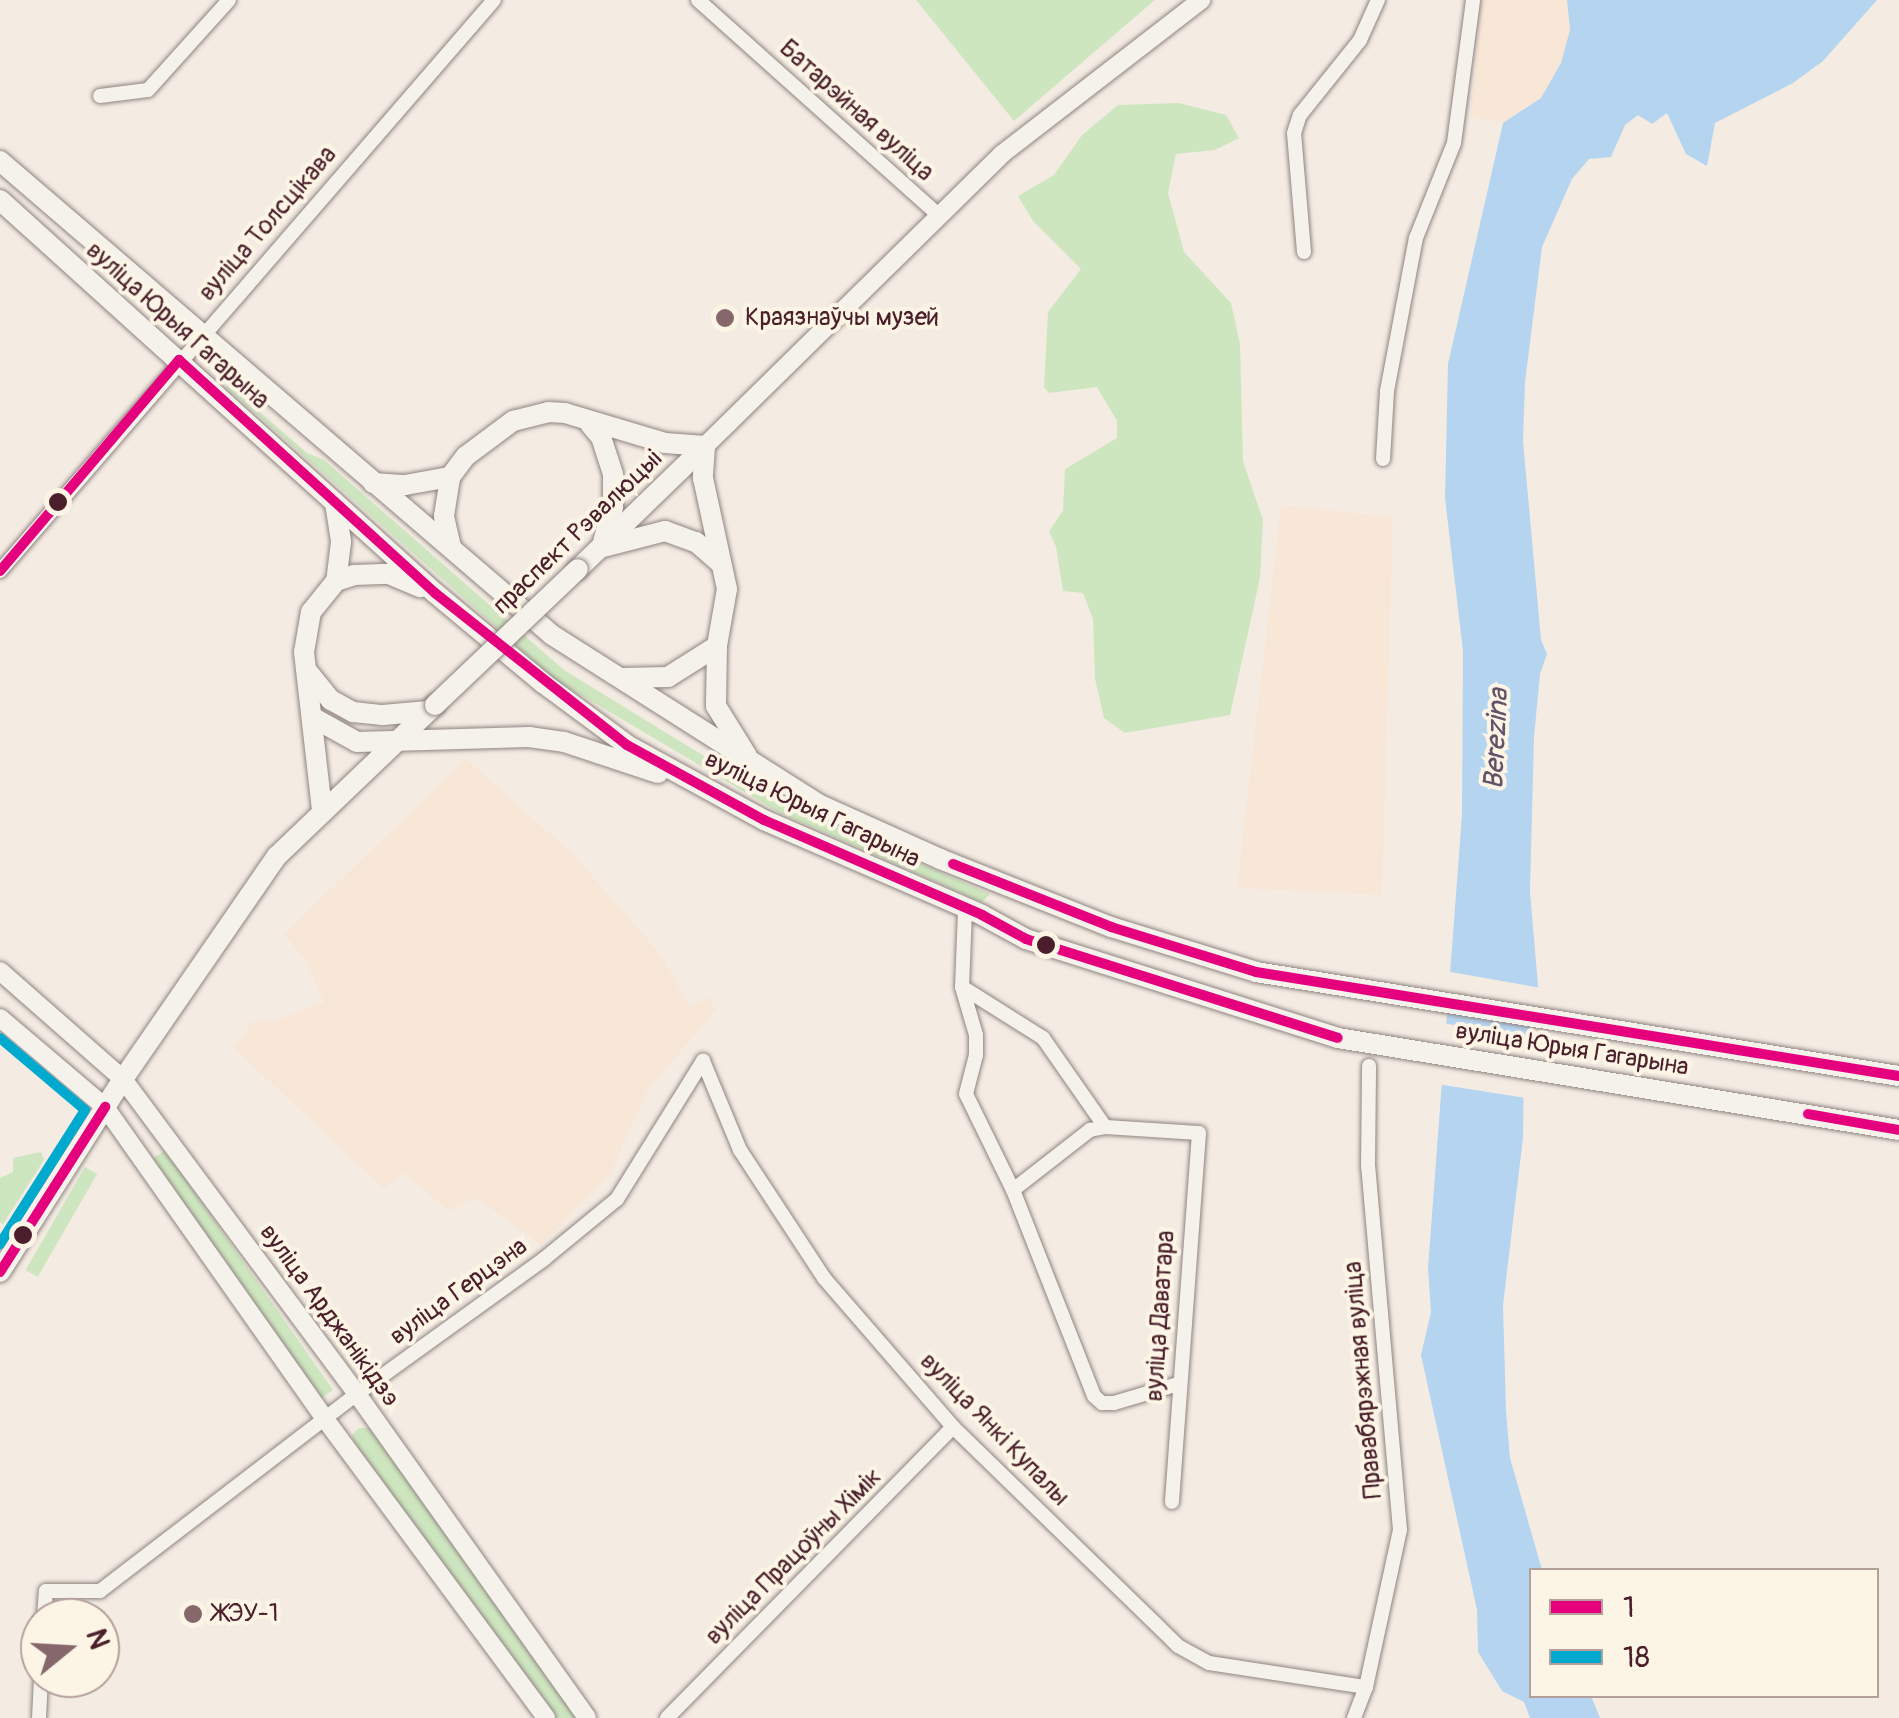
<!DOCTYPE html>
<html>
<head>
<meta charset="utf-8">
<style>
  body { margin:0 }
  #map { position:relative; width:1899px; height:1718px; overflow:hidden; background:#f4ece3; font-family:Pangolin,sans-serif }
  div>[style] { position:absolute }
  .built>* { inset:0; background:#f8e6d7 }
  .green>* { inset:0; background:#cee6bf; transform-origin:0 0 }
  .water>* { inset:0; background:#b5d4f0 }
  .pier>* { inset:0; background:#f4ece3; transform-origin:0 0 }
  .roads { filter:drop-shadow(0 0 2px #8f8381) drop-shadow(0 0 2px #8f8381) }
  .street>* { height:14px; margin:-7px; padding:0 7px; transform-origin:7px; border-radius:7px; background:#f5f1eb }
  .secondary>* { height:18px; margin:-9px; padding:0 9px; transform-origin:9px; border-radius:9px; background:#f5f1eb }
  .primary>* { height:20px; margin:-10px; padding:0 10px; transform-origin:10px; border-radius:10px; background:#f5f1eb }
  .bridges { filter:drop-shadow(0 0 2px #8f8381) drop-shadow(0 0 2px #8f8381) }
  .primary-bridge>* { height:20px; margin:-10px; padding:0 10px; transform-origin:10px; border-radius:10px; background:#f5f1eb }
  .bus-1>* { height:10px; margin:-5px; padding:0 5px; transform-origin:5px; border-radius:5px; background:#e5007d }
  .bus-2>* { height:10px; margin:-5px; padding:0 5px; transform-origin:5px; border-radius:5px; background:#00a9ce }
  .dots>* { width:28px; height:28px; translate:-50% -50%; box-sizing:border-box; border:5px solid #fcf5e5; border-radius:50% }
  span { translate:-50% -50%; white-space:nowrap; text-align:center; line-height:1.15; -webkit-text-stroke:8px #fcf5e5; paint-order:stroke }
  .street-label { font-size:25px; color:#4a1f2b }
  .poi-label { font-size:25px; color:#4a1f2b }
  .left { translate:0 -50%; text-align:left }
  .water-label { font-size:28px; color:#625268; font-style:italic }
  .legend { position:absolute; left:1529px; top:1568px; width:350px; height:130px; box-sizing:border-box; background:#fcf5e5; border:2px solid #b59f9b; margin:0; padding:12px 18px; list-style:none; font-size:30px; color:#4a1f2b }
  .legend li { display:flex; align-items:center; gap:20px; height:50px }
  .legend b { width:50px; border:2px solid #b59f9b }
  .north { position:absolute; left:20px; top:1598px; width:100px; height:100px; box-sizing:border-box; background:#fcf5e5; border:2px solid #b59f9b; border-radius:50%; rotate:72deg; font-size:28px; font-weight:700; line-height:40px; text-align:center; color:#4a1f2b }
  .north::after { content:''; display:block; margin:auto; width:35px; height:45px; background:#86676b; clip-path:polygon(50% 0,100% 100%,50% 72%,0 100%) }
</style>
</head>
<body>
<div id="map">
  <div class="built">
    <i style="clip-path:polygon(1481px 0,1567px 0,1570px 30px,1561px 63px,1541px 98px,1503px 123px,1471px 117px)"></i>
    <i style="clip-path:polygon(1281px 505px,1393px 517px,1382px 895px,1237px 888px)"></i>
    <i style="clip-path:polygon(466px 759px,573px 854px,662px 956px,689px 1007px,709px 997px,716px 1010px,647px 1091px,610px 1175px,541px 1245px,477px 1198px,449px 1211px,404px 1173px,384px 1189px,234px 1048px,252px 1022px,276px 1020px,324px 1002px,306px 961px,284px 934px)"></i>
  </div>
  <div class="green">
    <i style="clip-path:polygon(916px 0,1155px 0,1014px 121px)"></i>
    <i style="clip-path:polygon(1179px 103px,1226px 115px,1239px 138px,1215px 150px,1176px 154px,1168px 193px,1184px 252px,1231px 303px,1240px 344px,1243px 461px,1263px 520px,1260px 578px,1230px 715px,1125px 733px,1104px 718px,1095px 679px,1093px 619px,1083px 593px,1063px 591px,1056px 547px,1049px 531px,1063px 511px,1065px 469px,1117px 438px,1117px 421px,1097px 387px,1049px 393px,1044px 387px,1048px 312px,1081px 269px,1033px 221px,1018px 196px,1054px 175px,1082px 135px,1118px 105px)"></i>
    <i style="clip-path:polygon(228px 384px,307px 453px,324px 460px,564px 670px,782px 804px,990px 894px,982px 902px,778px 812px,556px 680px,226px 387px)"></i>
    <i style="left:165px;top:1150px;width:293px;height:16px;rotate:55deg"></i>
    <i style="clip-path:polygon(41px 1152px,44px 1160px,3px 1224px,0 1222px,0 1178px,13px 1172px,13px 1158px)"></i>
    <i style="left:85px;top:1167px;width:14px;height:119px;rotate:30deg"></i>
    <i style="clip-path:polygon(359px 1428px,370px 1428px,577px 1718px,553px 1718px,354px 1442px,352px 1435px)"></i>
  </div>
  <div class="water">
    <i style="clip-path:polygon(1567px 0,1877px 0,1823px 61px,1793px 83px,1715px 123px,1707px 166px,1686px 154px,1667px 113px,1652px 124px,1638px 115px,1625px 125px,1611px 157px,1589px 159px,1572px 179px,1542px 247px,1525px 382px,1523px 441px,1541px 640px,1547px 654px,1540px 674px,1534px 737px,1530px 891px,1538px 986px,1524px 1060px,1523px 1138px,1503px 1305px,1506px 1411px,1510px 1458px,1542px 1570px,1532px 1570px,1532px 1696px,1591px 1696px,1600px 1718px,1530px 1718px,1524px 1702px,1502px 1691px,1478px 1652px,1477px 1610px,1421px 1355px,1431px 1312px,1428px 1268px,1462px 814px,1463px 651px,1445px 498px,1448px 364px,1503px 123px,1541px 98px,1561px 63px,1570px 30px)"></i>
  </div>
  <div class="pier">
    <i style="left:1445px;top:971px;width:99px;height:40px;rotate:10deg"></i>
    <i style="left:1442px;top:1023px;width:93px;height:61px;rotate:9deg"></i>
  </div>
  <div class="roads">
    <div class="street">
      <i style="left:698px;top:0;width:324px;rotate:41.8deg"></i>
      <i style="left:100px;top:96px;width:48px;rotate:-7.1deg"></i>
      <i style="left:148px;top:90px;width:121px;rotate:-48deg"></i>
      <i style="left:1304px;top:252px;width:119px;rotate:-94.8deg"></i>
      <i style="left:1294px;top:133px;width:19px;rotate:-72deg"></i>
      <i style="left:1300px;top:115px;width:96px;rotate:-51.3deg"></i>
      <i style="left:1360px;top:40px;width:44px;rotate:-65.8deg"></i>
      <i style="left:1383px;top:459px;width:68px;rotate:-86.6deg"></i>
      <i style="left:1387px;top:391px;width:156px;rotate:-79.3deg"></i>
      <i style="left:1416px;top:238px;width:102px;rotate:-68.2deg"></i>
      <i style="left:1454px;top:143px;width:144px;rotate:-82.4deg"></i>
      <i style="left:0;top:571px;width:755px;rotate:-49.14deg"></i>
      <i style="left:965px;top:910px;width:77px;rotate:92.2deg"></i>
      <i style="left:962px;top:987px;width:50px;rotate:73.7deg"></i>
      <i style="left:976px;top:1035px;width:20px;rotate:90deg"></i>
      <i style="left:976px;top:1055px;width:40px;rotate:104.4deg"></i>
      <i style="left:966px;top:1094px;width:107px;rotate:63.9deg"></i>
      <i style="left:1013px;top:1190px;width:221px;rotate:68.5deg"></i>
      <i style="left:1094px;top:1396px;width:11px;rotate:41deg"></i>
      <i style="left:1102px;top:1403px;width:12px"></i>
      <i style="left:1114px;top:1403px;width:67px;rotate:-16.5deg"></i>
      <i style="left:962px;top:987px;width:96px;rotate:32.2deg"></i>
      <i style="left:1043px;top:1038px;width:108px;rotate:55.1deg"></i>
      <i style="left:703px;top:1061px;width:96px;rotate:67.4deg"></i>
      <i style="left:740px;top:1150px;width:153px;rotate:56.7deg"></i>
      <i style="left:824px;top:1278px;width:197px;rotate:49.1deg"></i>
      <i style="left:953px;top:1427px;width:314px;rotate:44.2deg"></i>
      <i style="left:1178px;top:1646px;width:35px;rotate:29deg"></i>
      <i style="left:1209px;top:1663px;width:159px;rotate:8.7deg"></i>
      <i style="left:1013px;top:1190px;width:98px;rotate:-37.9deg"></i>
      <i style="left:1090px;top:1130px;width:15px;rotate:-11deg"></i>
      <i style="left:1105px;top:1127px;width:94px;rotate:3.7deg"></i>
      <i style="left:1199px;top:1133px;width:370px;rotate:94.2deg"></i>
      <i style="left:44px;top:1618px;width:27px;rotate:-86deg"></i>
      <i style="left:46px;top:1591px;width:54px"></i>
      <i style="left:100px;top:1591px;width:324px;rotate:-37.5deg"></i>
      <i style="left:357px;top:1394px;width:231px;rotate:-35.8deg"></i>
      <i style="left:544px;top:1259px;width:94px;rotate:-39.4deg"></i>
      <i style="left:617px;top:1199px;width:163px;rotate:-58.1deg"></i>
      <i style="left:39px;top:1718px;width:40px;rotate:-87.1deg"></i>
      <i style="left:667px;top:1718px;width:408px;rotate:-45.5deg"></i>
      <i style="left:1354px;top:1718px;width:33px;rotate:-69deg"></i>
      <i style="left:1366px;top:1687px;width:161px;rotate:-77.8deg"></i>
      <i style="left:1400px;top:1530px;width:364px;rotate:-95deg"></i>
      <i style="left:1368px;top:1167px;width:101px;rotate:-89.4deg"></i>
    </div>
    <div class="secondary">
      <i style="left:705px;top:446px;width:417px;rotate:-44.5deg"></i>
      <i style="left:1002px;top:154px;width:252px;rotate:-37.7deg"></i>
      <i style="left:0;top:971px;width:164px;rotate:41.3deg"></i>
      <i style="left:123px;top:1079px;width:392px;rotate:53.4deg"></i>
      <i style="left:357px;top:1394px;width:397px;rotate:54.6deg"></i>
      <i style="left:0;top:1018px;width:138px;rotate:40.3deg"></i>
      <i style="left:105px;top:1107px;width:382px;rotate:54.8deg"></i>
      <i style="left:325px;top:1419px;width:372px;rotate:53.5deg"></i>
    </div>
    <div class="primary">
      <i style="left:0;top:161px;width:728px;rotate:40.65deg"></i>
      <i style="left:552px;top:635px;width:317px;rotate:32.4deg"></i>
      <i style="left:820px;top:805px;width:132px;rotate:24.2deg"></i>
      <i style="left:940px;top:859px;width:184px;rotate:21.7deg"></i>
      <i style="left:1111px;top:927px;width:152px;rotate:17.2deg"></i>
      <i style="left:1256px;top:972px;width:651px;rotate:9.19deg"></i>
      <i style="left:0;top:200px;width:586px;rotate:42.1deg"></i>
      <i style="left:435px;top:593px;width:141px;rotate:39.8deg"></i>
      <i style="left:543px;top:683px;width:104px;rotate:36.4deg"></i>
      <i style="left:627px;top:745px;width:156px;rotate:28.7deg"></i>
      <i style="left:764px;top:820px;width:238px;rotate:23.5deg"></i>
      <i style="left:982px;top:915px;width:50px;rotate:28.6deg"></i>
      <i style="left:1026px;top:939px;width:327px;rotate:17.6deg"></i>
      <i style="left:1338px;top:1038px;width:568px;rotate:9.31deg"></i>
      <i style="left:590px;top:424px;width:17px;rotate:50deg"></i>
      <i style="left:601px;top:437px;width:40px;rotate:72deg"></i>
      <i style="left:613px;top:475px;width:32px;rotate:90deg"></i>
      <i style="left:613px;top:507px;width:35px;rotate:106deg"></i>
      <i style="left:705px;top:446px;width:32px;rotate:94deg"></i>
      <i style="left:703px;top:478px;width:114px;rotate:77.8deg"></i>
      <i style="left:727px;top:589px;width:58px;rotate:100deg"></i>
      <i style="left:717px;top:646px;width:60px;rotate:91deg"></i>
      <i style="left:716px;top:706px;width:59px;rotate:58.2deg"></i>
      <i style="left:373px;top:483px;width:32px;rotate:4deg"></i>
      <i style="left:405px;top:485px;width:46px;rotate:-10.1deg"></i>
      <i style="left:335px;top:503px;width:39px;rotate:81deg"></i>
      <i style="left:341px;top:542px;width:39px;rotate:97deg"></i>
      <i style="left:451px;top:547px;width:32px;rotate:-103deg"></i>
      <i style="left:444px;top:516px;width:39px;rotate:-81deg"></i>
      <i style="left:450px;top:477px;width:26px;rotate:-53deg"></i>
      <i style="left:466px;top:456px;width:59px;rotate:-36.7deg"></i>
      <i style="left:513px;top:421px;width:36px;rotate:-14deg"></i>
      <i style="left:548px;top:412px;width:17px;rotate:3deg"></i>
      <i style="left:565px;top:413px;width:104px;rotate:16.7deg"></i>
      <i style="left:665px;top:443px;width:40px;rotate:4.3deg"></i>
      <i style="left:603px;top:547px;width:64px;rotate:-14.5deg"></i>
      <i style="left:665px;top:531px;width:33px;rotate:20deg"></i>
      <i style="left:696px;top:542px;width:33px;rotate:41deg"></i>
      <i style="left:578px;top:569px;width:177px;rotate:-44.1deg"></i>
      <i style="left:308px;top:672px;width:36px;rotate:51deg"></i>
      <i style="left:331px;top:700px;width:25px;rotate:29deg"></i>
      <i style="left:353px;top:712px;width:30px;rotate:6deg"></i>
      <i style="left:383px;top:715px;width:45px;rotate:-5.1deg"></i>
      <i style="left:623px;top:678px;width:45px;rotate:-1.3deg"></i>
      <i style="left:668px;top:677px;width:58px;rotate:-32.3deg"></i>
      <i style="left:312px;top:717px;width:51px;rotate:29.1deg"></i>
      <i style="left:357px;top:742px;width:172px;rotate:-1.7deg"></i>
      <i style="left:529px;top:737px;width:35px;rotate:8deg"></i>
      <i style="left:564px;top:742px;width:99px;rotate:18.3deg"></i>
      <i style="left:322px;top:810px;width:159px;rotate:-96.5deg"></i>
      <i style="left:304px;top:652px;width:41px;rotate:-80.1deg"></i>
      <i style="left:311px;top:612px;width:40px;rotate:-51deg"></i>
      <i style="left:336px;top:581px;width:19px;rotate:-18deg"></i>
      <i style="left:354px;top:575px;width:35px;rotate:-2deg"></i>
      <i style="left:389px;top:574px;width:34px;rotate:23deg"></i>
      <i style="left:0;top:1272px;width:229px;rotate:-57.5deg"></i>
      <i style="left:123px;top:1079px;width:271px;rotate:-55.4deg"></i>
      <i style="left:277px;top:856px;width:219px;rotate:-43.7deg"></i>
    </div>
  </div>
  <div class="bridges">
    <div class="primary-bridge">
      <i style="left:435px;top:705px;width:197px;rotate:-43.6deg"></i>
    </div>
  </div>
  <div class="bus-1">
    <i style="left:0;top:571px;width:277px;rotate:-49.7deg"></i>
    <i style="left:179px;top:360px;width:346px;rotate:42.3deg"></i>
    <i style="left:435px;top:593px;width:245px;rotate:38.4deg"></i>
    <i style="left:627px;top:745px;width:156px;rotate:28.7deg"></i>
    <i style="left:764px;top:820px;width:238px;rotate:23.5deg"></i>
    <i style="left:982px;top:915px;width:50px;rotate:28.6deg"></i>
    <i style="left:1026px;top:939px;width:327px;rotate:17.6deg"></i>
    <i style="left:953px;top:864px;width:170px;rotate:21.7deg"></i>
    <i style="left:1111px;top:927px;width:152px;rotate:17.2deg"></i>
    <i style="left:1256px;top:972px;width:651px;rotate:9.19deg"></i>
    <i style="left:1808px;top:1114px;width:92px;rotate:10deg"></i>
    <i style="left:0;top:1272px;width:196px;rotate:-57.5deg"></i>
  </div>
  <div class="bus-2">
    <i style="left:0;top:1038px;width:111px;rotate:40.3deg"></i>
    <i style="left:85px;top:1110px;width:159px;rotate:122.4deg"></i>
  </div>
  <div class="dots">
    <i style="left:725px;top:318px;background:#86676b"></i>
    <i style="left:58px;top:502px;background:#4a1f2b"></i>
    <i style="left:1046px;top:945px;background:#4a1f2b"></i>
    <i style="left:23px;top:1235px;background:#4a1f2b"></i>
    <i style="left:193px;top:1614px;background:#86676b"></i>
  </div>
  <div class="street-label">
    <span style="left:856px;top:111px;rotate:42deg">Батарэйная вуліца</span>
    <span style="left:268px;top:224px;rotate:-49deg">вуліца Толсцікава</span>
    <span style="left:177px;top:326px;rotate:42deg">вуліца Юрыя Гагарына</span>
    <span style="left:578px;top:533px;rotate:-44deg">праспект Рэвалюцыі</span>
    <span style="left:812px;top:810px;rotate:26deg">вуліца Юрыя Гагарына</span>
    <span style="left:1572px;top:1050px;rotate:9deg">вуліца Юрыя Гагарына</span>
    <span style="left:459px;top:1292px;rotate:-36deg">вуліца Герцэна</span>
    <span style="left:329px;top:1316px;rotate:54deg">вуліца Арджанікідзэ</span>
    <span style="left:1161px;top:1316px;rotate:-86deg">вуліца Даватара</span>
    <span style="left:1364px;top:1380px;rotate:-95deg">Правабярэжная вуліца</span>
    <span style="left:994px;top:1430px;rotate:46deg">вуліца Янкі Купалы</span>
    <span style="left:794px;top:1557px;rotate:-45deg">вуліца Працоўны Хімік</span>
  </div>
  <div class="poi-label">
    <span class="left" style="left:745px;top:318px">Краязнаўчы музей</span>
    <span class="left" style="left:213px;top:1614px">ЖЭУ-1</span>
  </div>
  <div class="water-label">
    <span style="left:1497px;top:739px;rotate:-87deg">Berezina</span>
  </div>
  <ul class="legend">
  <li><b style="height:12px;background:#e5007d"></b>1</li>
  <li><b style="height:12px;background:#00a9ce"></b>18</li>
  </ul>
  <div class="north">N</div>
</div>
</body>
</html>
